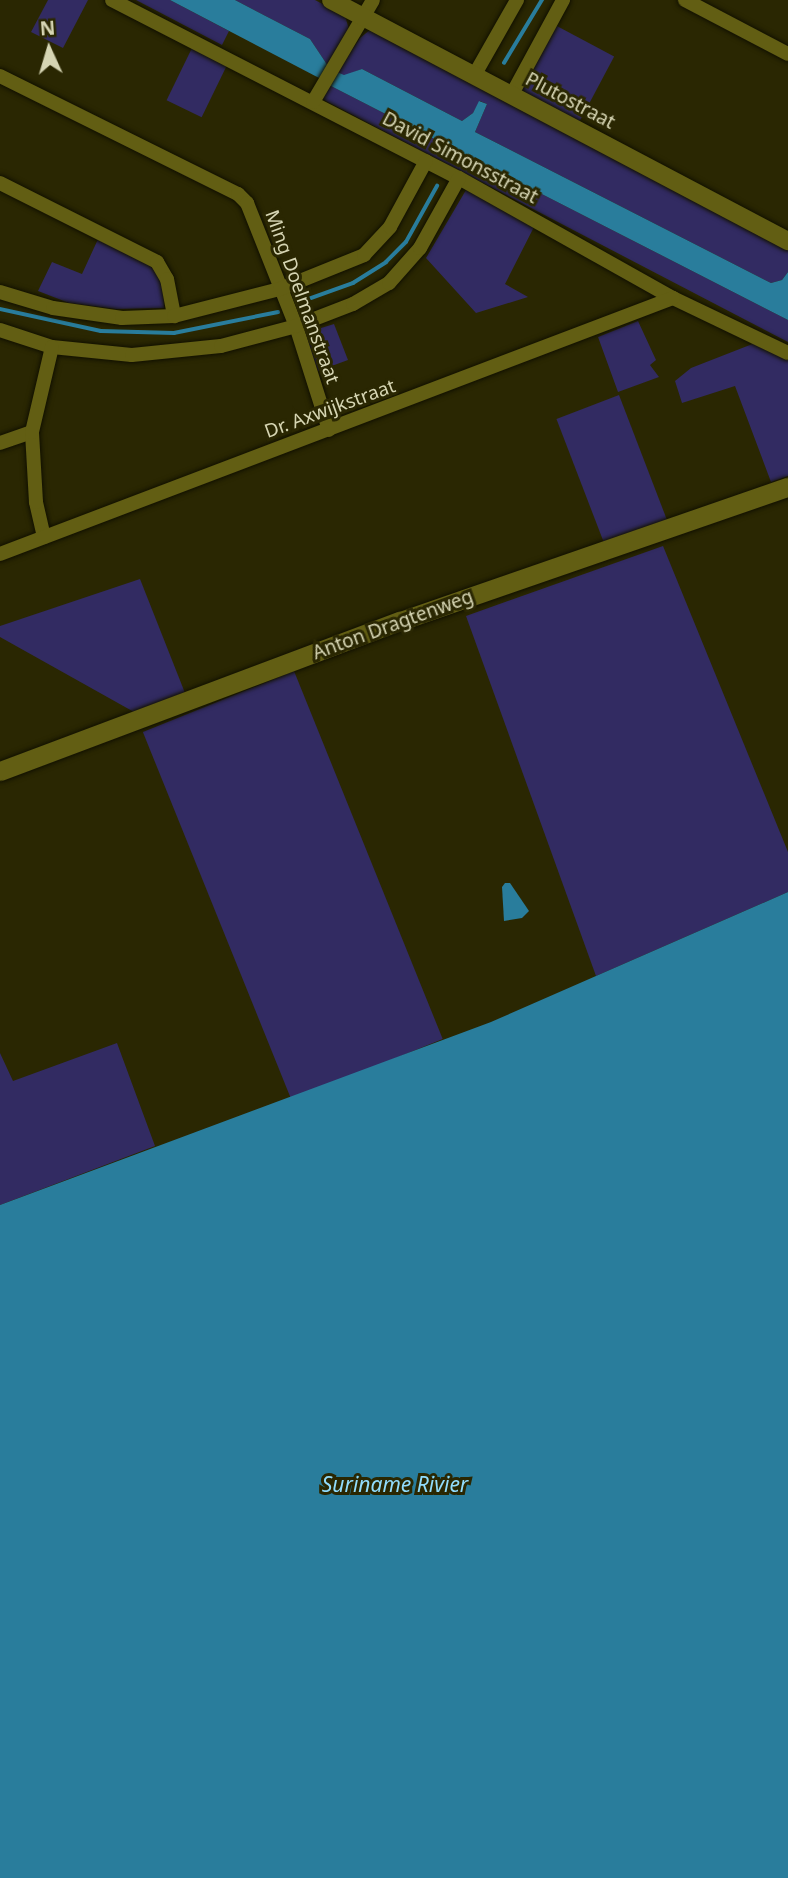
<!DOCTYPE html>
<html>
<head>
<meta charset="utf-8">
<style>
  body { margin:0 }
  #map { position:relative; width:788px; height:1878px; overflow:hidden; background:#2a2702; font-family:"Noto Sans",sans-serif }
  div>[style] { position:absolute }
  .green>* { inset:0; background:#322b62; transform-origin:0 0 }
  .water>* { inset:0; background:#297d9c }
  .stream>* { height:3.5px; margin:-1.75px; padding:0 1.75px; transform-origin:1.75px; border-radius:1.75px; background:#297d9c }
  .roads { filter:drop-shadow(0 0 2px #111000) drop-shadow(0 0 2px #111000) }
  .minor>* { height:14px; margin:-7px; padding:0 7px; transform-origin:7px; border-radius:7px; background:#625e13 }
  .tertiary>* { height:18px; margin:-9px; padding:0 9px; transform-origin:9px; border-radius:9px; background:#625e13 }
  .secondary>* { height:19px; margin:-9.5px; padding:0 9.5px; transform-origin:9.5px; border-radius:9.5px; background:#625e13 }
  span { translate:-50% -50%; white-space:nowrap; text-align:center; line-height:1.15; -webkit-text-stroke:6px #2a2702; paint-order:stroke }
  .street-label { font-size:19px; color:#d6d5b3 }
  .water-label { font-size:21px; color:#91dcfc; font-style:italic }
  .north { position:absolute; left:14px; top:14px; width:70px; height:70px; -webkit-text-stroke:5px #2a2702; paint-order:stroke; rotate:356deg; font-size:19px; font-weight:700; line-height:28px; text-align:center; color:#d6d5b3 }
  .north::after { content:''; display:block; margin:auto; width:24px; height:32px; background:#d6d5b3; clip-path:polygon(50% 0,100% 100%,50% 72%,0 100%) }
</style>
</head>
<body>
<div id="map">
  <div class="green">
    <i style="clip-path:polygon(48px 0,88px 0,63px 48px,31px 32px)"></i>
    <i style="clip-path:polygon(136px 0,170px 0,229px 31px,222px 45px)"></i>
    <i style="clip-path:polygon(235px 0,315px 0,345px 16px,349px 29px,328px 66px,310px 39px)"></i>
    <i style="left:555px;top:25px;width:67px;height:75px;rotate:28deg"></i>
    <i style="clip-path:polygon(371px 29px,788px 248px,788px 272px,782px 280px,771px 283px,475px 132px,487px 104px,480px 101px,473px 113px,462px 121px,362px 69px,344px 76px,337px 72px,360px 38px)"></i>
    <i style="left:192px;top:48px;width:39px;height:58px;rotate:26deg"></i>
    <i style="clip-path:polygon(329px 85px,788px 320px,788px 342px,322px 99px)"></i>
    <i style="clip-path:polygon(466px 190px,535px 225px,505px 284px,528px 297px,476px 313px,426px 258px)"></i>
    <i style="clip-path:polygon(99px 237px,153px 264px,163px 281px,164px 308px,116px 309px,69px 303px,38px 291px,52px 262px,82px 274px)"></i>
    <i style="clip-path:polygon(638px 321px,656px 360px,650px 365px,659px 377px,618px 392px,598px 337px)"></i>
    <i style="clip-path:polygon(334px 324px,348px 360px,318px 371px,305px 336px,308px 332px)"></i>
    <i style="clip-path:polygon(755px 343px,788px 360px,788px 476px,771px 482px,735px 386px,682px 403px,675px 381px,691px 368px)"></i>
    <i style="left:619px;top:395px;width:135px;height:67px;rotate:69deg"></i>
    <i style="clip-path:polygon(663px 546px,788px 852px,788px 892px,596px 976px,466px 616px)"></i>
    <i style="clip-path:polygon(140px 579px,185px 693px,134px 712px,0 637px,0 626px)"></i>
    <i style="left:294px;top:671px;width:397px;height:163px;rotate:68deg"></i>
    <i style="clip-path:polygon(117px 1043px,155px 1146px,0 1205px,0 1053px,13px 1081px)"></i>
  </div>
  <div class="water">
    <i style="clip-path:polygon(170px 0,235px 0,310px 39px,328px 66px,321px 79px)"></i>
    <i style="clip-path:polygon(362px 69px,462px 121px,473px 113px,479px 101px,487px 104px,475px 132px,771px 283px,782px 280px,788px 272px,788px 320px,329px 85px,337px 72px,344px 75px)"></i>
    <i style="clip-path:polygon(505px 883px,510px 883px,529px 911px,522px 918px,504px 921px,502px 887px)"></i>
    <i style="clip-path:polygon(788px 892px,788px 1878px,0 1878px,0 1205px,491px 1022px)"></i>
  </div>
  <div class="stream">
    <i style="left:504px;top:63px;width:74px;rotate:-58.9deg"></i>
    <i style="left:306px;top:300px;width:50px;rotate:-19.9deg"></i>
    <i style="left:353px;top:283px;width:39px;rotate:-32deg"></i>
    <i style="left:386px;top:262px;width:28px;rotate:-45deg"></i>
    <i style="left:406px;top:242px;width:64px;rotate:-61deg"></i>
    <i style="left:0;top:309px;width:103px;rotate:12.3deg"></i>
    <i style="left:101px;top:331px;width:73px;rotate:1.6deg"></i>
    <i style="left:174px;top:333px;width:106px;rotate:-11.4deg"></i>
  </div>
  <div class="roads">
    <div class="minor">
      <i style="left:112px;top:0;width:390px;rotate:27.2deg"></i>
      <i style="left:459px;top:178px;width:245px;rotate:29.3deg"></i>
      <i style="left:673px;top:298px;width:127px;rotate:25.6deg"></i>
      <i style="left:685px;top:0;width:116px;rotate:27.7deg"></i>
      <i style="left:475px;top:74px;width:85px;rotate:-60.4deg"></i>
      <i style="left:0;top:76px;width:266px;rotate:26.4deg"></i>
      <i style="left:238px;top:194px;width:13px;rotate:45deg"></i>
      <i style="left:247px;top:203px;width:132px;rotate:68.3deg"></i>
      <i style="left:296px;top:326px;width:109px;rotate:72.4deg"></i>
      <i style="left:512px;top:94px;width:107px;rotate:-61.5deg"></i>
      <i style="left:313px;top:102px;width:118px;rotate:-59.5deg"></i>
      <i style="left:0;top:183px;width:176px;rotate:26.7deg"></i>
      <i style="left:157px;top:262px;width:20px;rotate:60deg"></i>
      <i style="left:167px;top:279px;width:38px;rotate:79deg"></i>
      <i style="left:0;top:292px;width:55px;rotate:16.8deg"></i>
      <i style="left:53px;top:308px;width:70px;rotate:8.2deg"></i>
      <i style="left:122px;top:318px;width:52px;rotate:-2.2deg"></i>
      <i style="left:174px;top:316px;width:109px;rotate:-14.3deg"></i>
      <i style="left:280px;top:289px;width:91px;rotate:-22deg"></i>
      <i style="left:364px;top:255px;width:38px;rotate:-47deg"></i>
      <i style="left:390px;top:227px;width:75px;rotate:-61.4deg"></i>
      <i style="left:0;top:330px;width:55px;rotate:18.1deg"></i>
      <i style="left:52px;top:347px;width:80px;rotate:5.7deg"></i>
      <i style="left:132px;top:355px;width:89px;rotate:-5.8deg"></i>
      <i style="left:221px;top:346px;width:78px;rotate:-14.9deg"></i>
      <i style="left:296px;top:326px;width:61px;rotate:-21.1deg"></i>
      <i style="left:353px;top:304px;width:42px;rotate:-30.3deg"></i>
      <i style="left:389px;top:283px;width:47px;rotate:-48.5deg"></i>
      <i style="left:420px;top:248px;width:80px;rotate:-60.9deg"></i>
      <i style="left:0;top:443px;width:34px;rotate:-19deg"></i>
      <i style="left:44px;top:537px;width:36px;rotate:-103deg"></i>
      <i style="left:36px;top:502px;width:70px;rotate:-93.3deg"></i>
      <i style="left:32px;top:432px;width:87px;rotate:-76.8deg"></i>
      <i style="left:0;top:554px;width:720px;rotate:-20.83deg"></i>
    </div>
    <div class="tertiary">
      <i style="left:331px;top:0;width:517px;rotate:27.81deg"></i>
    </div>
    <div class="secondary">
      <i style="left:0;top:771px;width:427px;rotate:-20.6deg"></i>
      <i style="left:400px;top:621px;width:410px;rotate:-19.1deg"></i>
    </div>
  </div>
  <div class="street-label">
    <span style="left:570px;top:101px;rotate:28deg">Plutostraat</span>
    <span style="left:460px;top:158px;rotate:28deg">David Simonsstraat</span>
    <span style="left:302px;top:297px;rotate:70deg">Ming Doelmanstraat</span>
    <span style="left:330px;top:409px;rotate:-20deg">Dr. Axwijkstraat</span>
    <span style="left:393px;top:625px;rotate:-20deg">Anton Dragtenweg</span>
  </div>
  <div class="water-label">
    <span style="left:395px;top:1484px">Suriname Rivier</span>
  </div>
  <div class="north">N</div>
</div>
</body>
</html>
